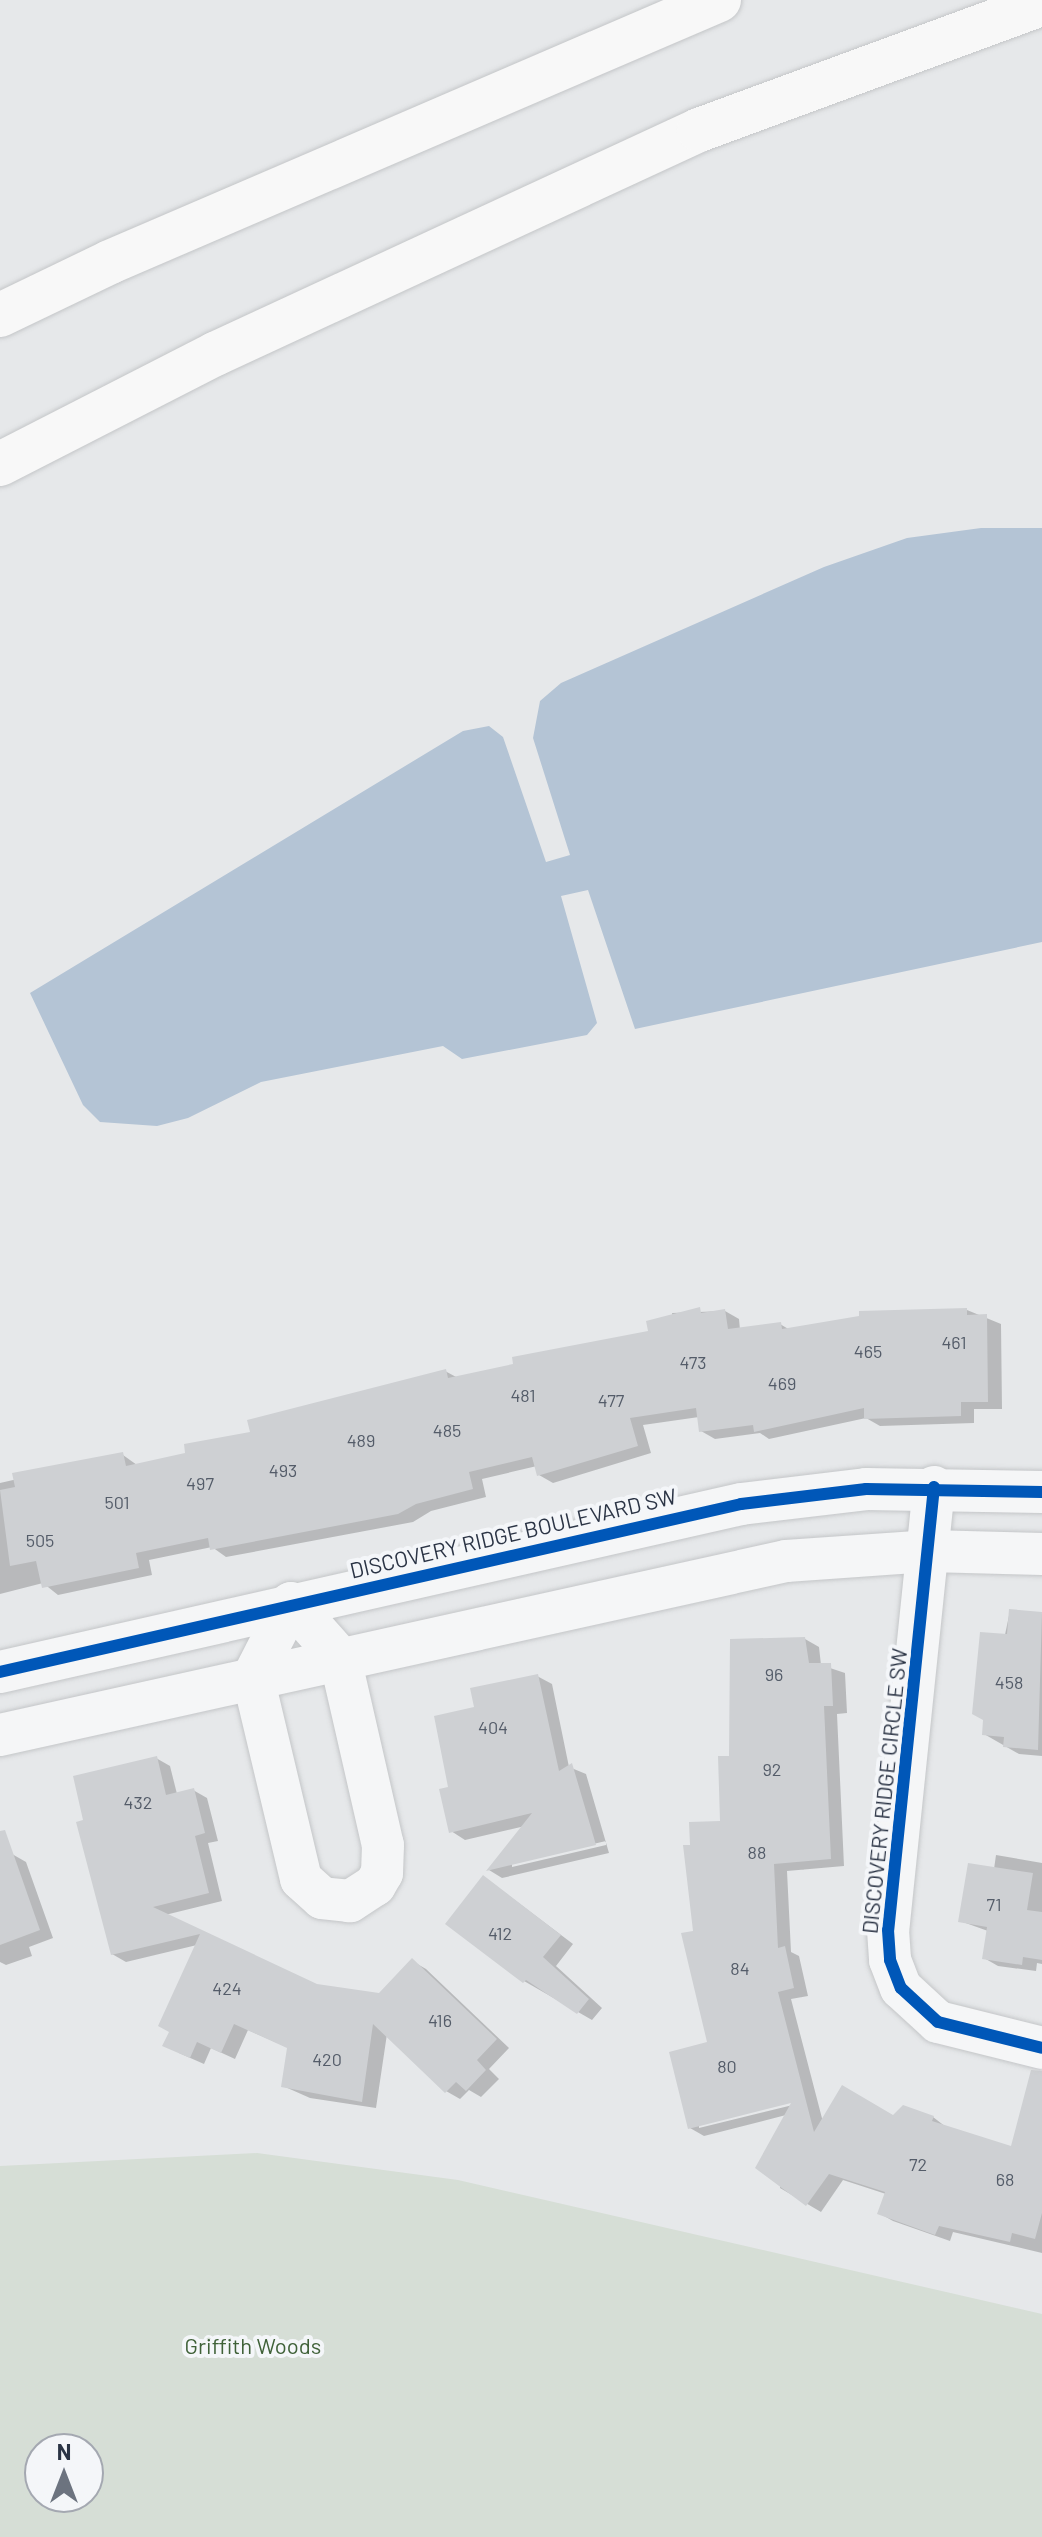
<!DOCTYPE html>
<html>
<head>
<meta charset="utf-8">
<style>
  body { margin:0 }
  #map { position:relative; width:1042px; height:2537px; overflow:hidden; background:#e6e8ea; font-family:Barlow,sans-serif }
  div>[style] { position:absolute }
  .green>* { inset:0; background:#d6ded6 }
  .water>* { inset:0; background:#b4c4d5 }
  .shadow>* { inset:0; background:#0003 }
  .building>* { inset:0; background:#ced0d3 }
  .roads { filter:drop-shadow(0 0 2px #c4c6c8) drop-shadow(0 0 2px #c4c6c8) }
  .street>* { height:42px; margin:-21px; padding:0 21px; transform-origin:21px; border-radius:21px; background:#f5f6f7 }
  .highway>* { height:44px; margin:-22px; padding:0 22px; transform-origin:22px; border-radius:22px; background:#f8f8f8 }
  .cycleway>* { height:12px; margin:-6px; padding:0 6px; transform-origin:6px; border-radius:6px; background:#0057b8 }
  span { translate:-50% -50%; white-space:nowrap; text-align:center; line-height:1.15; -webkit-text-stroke:8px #f4f6f9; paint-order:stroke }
  .number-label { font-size:18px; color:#545c69 }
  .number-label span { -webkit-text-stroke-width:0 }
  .street-label { font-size:22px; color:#2b3445 }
  .park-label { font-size:22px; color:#3f6138 }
  .north { position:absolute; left:24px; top:2433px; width:80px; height:80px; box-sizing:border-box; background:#f4f6f9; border:2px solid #a4a8b1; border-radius:50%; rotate:0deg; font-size:22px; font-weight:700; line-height:32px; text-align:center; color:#2b3445 }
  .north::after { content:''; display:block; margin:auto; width:28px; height:36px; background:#6c737f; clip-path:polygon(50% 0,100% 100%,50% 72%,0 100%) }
</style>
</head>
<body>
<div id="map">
  <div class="green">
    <i style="clip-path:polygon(evenodd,257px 2153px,458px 2180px,1042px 2314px,1042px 2537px,0 2537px,0 2166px,257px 2153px,40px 2449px,88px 2449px,88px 2497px,40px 2497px,40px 2449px)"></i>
  </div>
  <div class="water">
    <i style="clip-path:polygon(981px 528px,1042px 528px,1042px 942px,635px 1029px,588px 890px,561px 896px,597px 1023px,587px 1035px,462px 1059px,443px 1046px,261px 1082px,188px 1118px,157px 1126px,100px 1122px,83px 1105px,30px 993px,463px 731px,489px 726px,503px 737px,546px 862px,570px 855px,533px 738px,540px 701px,561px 683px,824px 567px,907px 538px)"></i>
  </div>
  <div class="shadow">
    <i style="clip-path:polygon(967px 1310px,1001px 1324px,1002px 1409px,974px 1409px,974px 1423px,880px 1426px,866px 1418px,769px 1439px,760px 1433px,715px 1439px,701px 1431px,699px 1417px,643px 1425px,651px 1453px,553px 1483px,539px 1475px,537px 1466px,482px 1479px,486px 1497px,431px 1511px,413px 1522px,226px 1557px,212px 1547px,149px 1560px,152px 1575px,58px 1595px,43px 1583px,0 1594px,0 1483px,123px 1455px,137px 1465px,188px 1454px,445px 1371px,458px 1378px,650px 1333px,673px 1319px,672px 1313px,725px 1311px,739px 1319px,740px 1330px,780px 1324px,790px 1330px)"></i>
    <i style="clip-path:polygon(1010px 1611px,1042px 1614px,1042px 1756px,1019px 1754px,984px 1734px)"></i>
    <i style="clip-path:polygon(evenodd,805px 1639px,819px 1647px,821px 1665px,845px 1673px,847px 1713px,837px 1714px,844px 1866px,787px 1871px,791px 1952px,799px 1956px,808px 1996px,791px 1999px,823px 2122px,933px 2117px,946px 2127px,1013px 2148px,1042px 2131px,1042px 2253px,953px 2232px,950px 2241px,893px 2221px,879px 2213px,886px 2194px,843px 2180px,821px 2212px,780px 2188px,786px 2115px,704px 2136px,690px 2128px,709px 2044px,692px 1847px,722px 1823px,731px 1758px,805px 1639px,800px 2099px,801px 2103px,699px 2128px,699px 2124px,800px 2099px)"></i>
    <i style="clip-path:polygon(evenodd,537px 1676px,552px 1684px,569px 1767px,586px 1774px,609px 1853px,502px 1878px,489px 1870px,525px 1826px,465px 1840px,451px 1831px,450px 1789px,477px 1709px,537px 1676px,606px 1841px,606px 1845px,512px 1867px,512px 1863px,606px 1841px)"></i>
    <i style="clip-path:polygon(156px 1758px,170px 1766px,177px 1794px,193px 1790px,207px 1798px,218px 1841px,208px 1843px,222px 1901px,165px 1915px,317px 1986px,379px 1995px,412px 1961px,426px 1969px,509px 2048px,489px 2069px,499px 2079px,481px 2097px,469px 2090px,460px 2099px,446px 2091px,387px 2034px,376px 2108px,310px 2098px,283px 2086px,289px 2048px,248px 2030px,235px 2059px,211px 2048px,204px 2064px,179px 2053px,197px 1945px,126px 1962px,112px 1954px,86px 1821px)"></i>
    <i style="clip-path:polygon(12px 1854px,26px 1862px,53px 1938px,29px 1947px,32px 1956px,6px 1965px,0 1962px,0 1859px)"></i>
    <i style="clip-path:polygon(996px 1855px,1042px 1863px,1042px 1964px,1037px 1963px,1036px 1971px,998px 1966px,984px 1958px,988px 1931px,960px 1921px,994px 1869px)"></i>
    <i style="clip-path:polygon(484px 1877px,573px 1944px,556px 1966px,602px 2008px,592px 2020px,524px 1981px)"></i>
  </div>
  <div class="building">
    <i style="clip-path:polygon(700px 1307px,701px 1313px,725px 1309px,728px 1329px,781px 1322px,782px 1329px,859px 1316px,859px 1311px,967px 1308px,967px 1315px,987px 1314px,988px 1402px,961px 1402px,961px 1416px,864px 1419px,864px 1408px,754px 1432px,753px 1425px,699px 1432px,696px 1408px,630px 1418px,638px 1446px,537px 1476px,532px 1457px,469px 1472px,473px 1489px,416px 1504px,398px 1514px,210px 1550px,208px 1538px,136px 1553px,139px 1568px,42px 1588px,36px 1561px,10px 1566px,0 1490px,15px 1487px,12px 1473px,123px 1452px,126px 1466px,185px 1453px,184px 1444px,250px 1432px,247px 1420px,446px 1369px,448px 1378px,513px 1364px,512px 1357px,648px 1331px,646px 1321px)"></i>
    <i style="clip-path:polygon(1009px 1609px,1042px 1612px,1038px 1750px,1003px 1747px,1004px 1737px,982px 1735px,983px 1720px,972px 1714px,980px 1632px,1007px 1634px)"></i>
    <i style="clip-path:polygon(805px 1637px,809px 1663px,831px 1663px,833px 1706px,824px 1706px,831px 1859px,774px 1864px,778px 1948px,785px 1946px,794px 1988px,778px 1992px,814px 2132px,842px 2085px,893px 2115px,903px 2105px,934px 2116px,932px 2121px,1011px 2146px,1031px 2070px,1042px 2071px,1042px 2213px,1035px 2239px,1012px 2233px,1010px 2242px,939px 2226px,935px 2235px,877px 2214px,885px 2192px,829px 2174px,806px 2206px,755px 2168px,791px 2103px,688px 2129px,669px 2052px,707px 2042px,681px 1933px,693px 1931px,683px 1845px,690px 1845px,689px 1822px,720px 1821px,718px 1756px,729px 1756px,730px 1639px)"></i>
    <i style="clip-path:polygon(538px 1674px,559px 1771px,572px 1763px,596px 1845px,486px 1871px,532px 1813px,449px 1833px,439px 1789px,448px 1787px,434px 1716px,474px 1707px,470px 1688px)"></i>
    <i style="clip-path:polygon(157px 1756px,166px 1795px,194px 1788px,205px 1833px,195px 1836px,209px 1893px,153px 1907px,317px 1984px,379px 1993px,412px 1958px,497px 2039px,477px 2060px,486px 2070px,466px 2091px,456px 2082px,445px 2093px,373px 2024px,362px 2102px,281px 2087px,287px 2048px,234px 2024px,221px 2053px,197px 2042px,190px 2058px,162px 2046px,169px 2032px,158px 2026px,200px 1934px,111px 1955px,76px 1822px,83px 1820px,73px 1776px)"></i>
    <i style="clip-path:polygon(5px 1830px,40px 1930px,0 1945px,0 1831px)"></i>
    <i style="clip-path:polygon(968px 1863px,1033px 1873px,1027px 1910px,1042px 1912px,1042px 1960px,1023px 1957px,1022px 1965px,982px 1959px,987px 1927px,958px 1922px)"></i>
    <i style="clip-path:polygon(483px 1875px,561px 1935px,543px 1957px,589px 1999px,577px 2014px,526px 1980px,523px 1983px,445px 1924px)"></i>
  </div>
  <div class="roads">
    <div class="street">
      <i style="left:934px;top:1487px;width:445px;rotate:95.9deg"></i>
      <i style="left:888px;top:1930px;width:30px;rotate:86deg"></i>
      <i style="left:890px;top:1960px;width:30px;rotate:69deg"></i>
      <i style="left:901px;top:1988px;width:50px;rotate:42.6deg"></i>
      <i style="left:938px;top:2022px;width:107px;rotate:14deg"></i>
      <i style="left:291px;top:1603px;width:74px;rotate:48.3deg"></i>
      <i style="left:340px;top:1658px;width:192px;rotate:77.1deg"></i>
      <i style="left:383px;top:1845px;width:28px;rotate:92deg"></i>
      <i style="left:382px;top:1873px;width:14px;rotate:120deg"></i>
      <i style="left:375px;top:1885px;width:30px;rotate:147deg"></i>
      <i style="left:350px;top:1901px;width:28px;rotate:-174deg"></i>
      <i style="left:322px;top:1898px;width:28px;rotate:-138deg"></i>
      <i style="left:301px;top:1879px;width:208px;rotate:-103.4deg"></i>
      <i style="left:253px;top:1677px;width:83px;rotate:-62.8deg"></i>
      <i style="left:0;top:1672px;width:760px;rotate:-12.77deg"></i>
      <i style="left:741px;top:1504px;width:126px;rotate:-6.8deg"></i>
      <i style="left:866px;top:1489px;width:176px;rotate:1deg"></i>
      <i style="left:0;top:1735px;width:805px;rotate:-12.48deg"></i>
      <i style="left:786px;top:1561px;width:142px;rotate:-4deg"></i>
      <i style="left:928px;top:1551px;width:114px;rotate:1.5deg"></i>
    </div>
    <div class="highway">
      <i style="left:0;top:315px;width:122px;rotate:-25.7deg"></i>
      <i style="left:110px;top:262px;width:663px;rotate:-23.28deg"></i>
      <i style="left:0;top:464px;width:242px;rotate:-27.1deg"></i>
      <i style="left:215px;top:354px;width:533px;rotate:-24.84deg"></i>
      <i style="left:699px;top:130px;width:365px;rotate:-20.2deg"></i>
    </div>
  </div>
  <div class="cycleway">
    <i style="left:934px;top:1487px;width:445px;rotate:95.9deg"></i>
    <i style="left:888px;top:1930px;width:30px;rotate:86deg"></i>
    <i style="left:890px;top:1960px;width:30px;rotate:69deg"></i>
    <i style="left:901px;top:1988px;width:50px;rotate:42.6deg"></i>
    <i style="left:938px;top:2022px;width:107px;rotate:14deg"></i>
    <i style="left:0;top:1672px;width:760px;rotate:-12.77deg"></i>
    <i style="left:741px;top:1504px;width:126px;rotate:-6.8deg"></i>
    <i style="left:866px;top:1489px;width:176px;rotate:1deg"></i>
  </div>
  <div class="number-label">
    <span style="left:954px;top:1342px">461</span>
    <span style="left:868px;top:1351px">465</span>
    <span style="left:693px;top:1362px">473</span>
    <span style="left:782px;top:1383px">469</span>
    <span style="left:523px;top:1395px">481</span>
    <span style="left:611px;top:1400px">477</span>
    <span style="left:447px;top:1430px">485</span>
    <span style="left:361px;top:1440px">489</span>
    <span style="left:283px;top:1470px">493</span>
    <span style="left:200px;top:1483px">497</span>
    <span style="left:117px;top:1502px">501</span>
    <span style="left:40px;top:1540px">505</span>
    <span style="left:774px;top:1674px">96</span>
    <span style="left:1009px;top:1682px">458</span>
    <span style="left:493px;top:1727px">404</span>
    <span style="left:772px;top:1769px">92</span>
    <span style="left:138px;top:1802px">432</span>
    <span style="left:757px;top:1852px">88</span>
    <span style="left:994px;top:1904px">71</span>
    <span style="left:500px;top:1933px">412</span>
    <span style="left:740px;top:1968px">84</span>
    <span style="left:227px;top:1988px">424</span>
    <span style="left:440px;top:2020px">416</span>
    <span style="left:327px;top:2059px">420</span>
    <span style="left:727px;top:2066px">80</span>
    <span style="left:918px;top:2164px">72</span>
    <span style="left:1005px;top:2179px">68</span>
  </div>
  <div class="street-label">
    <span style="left:513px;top:1533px;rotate:-13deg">DISCOVERY RIDGE BOULEVARD SW</span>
    <span style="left:884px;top:1791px;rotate:-84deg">DISCOVERY RIDGE CIRCLE SW</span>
  </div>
  <div class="park-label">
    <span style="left:253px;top:2346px">Griffith Woods</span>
  </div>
  <div class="north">N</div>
</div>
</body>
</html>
